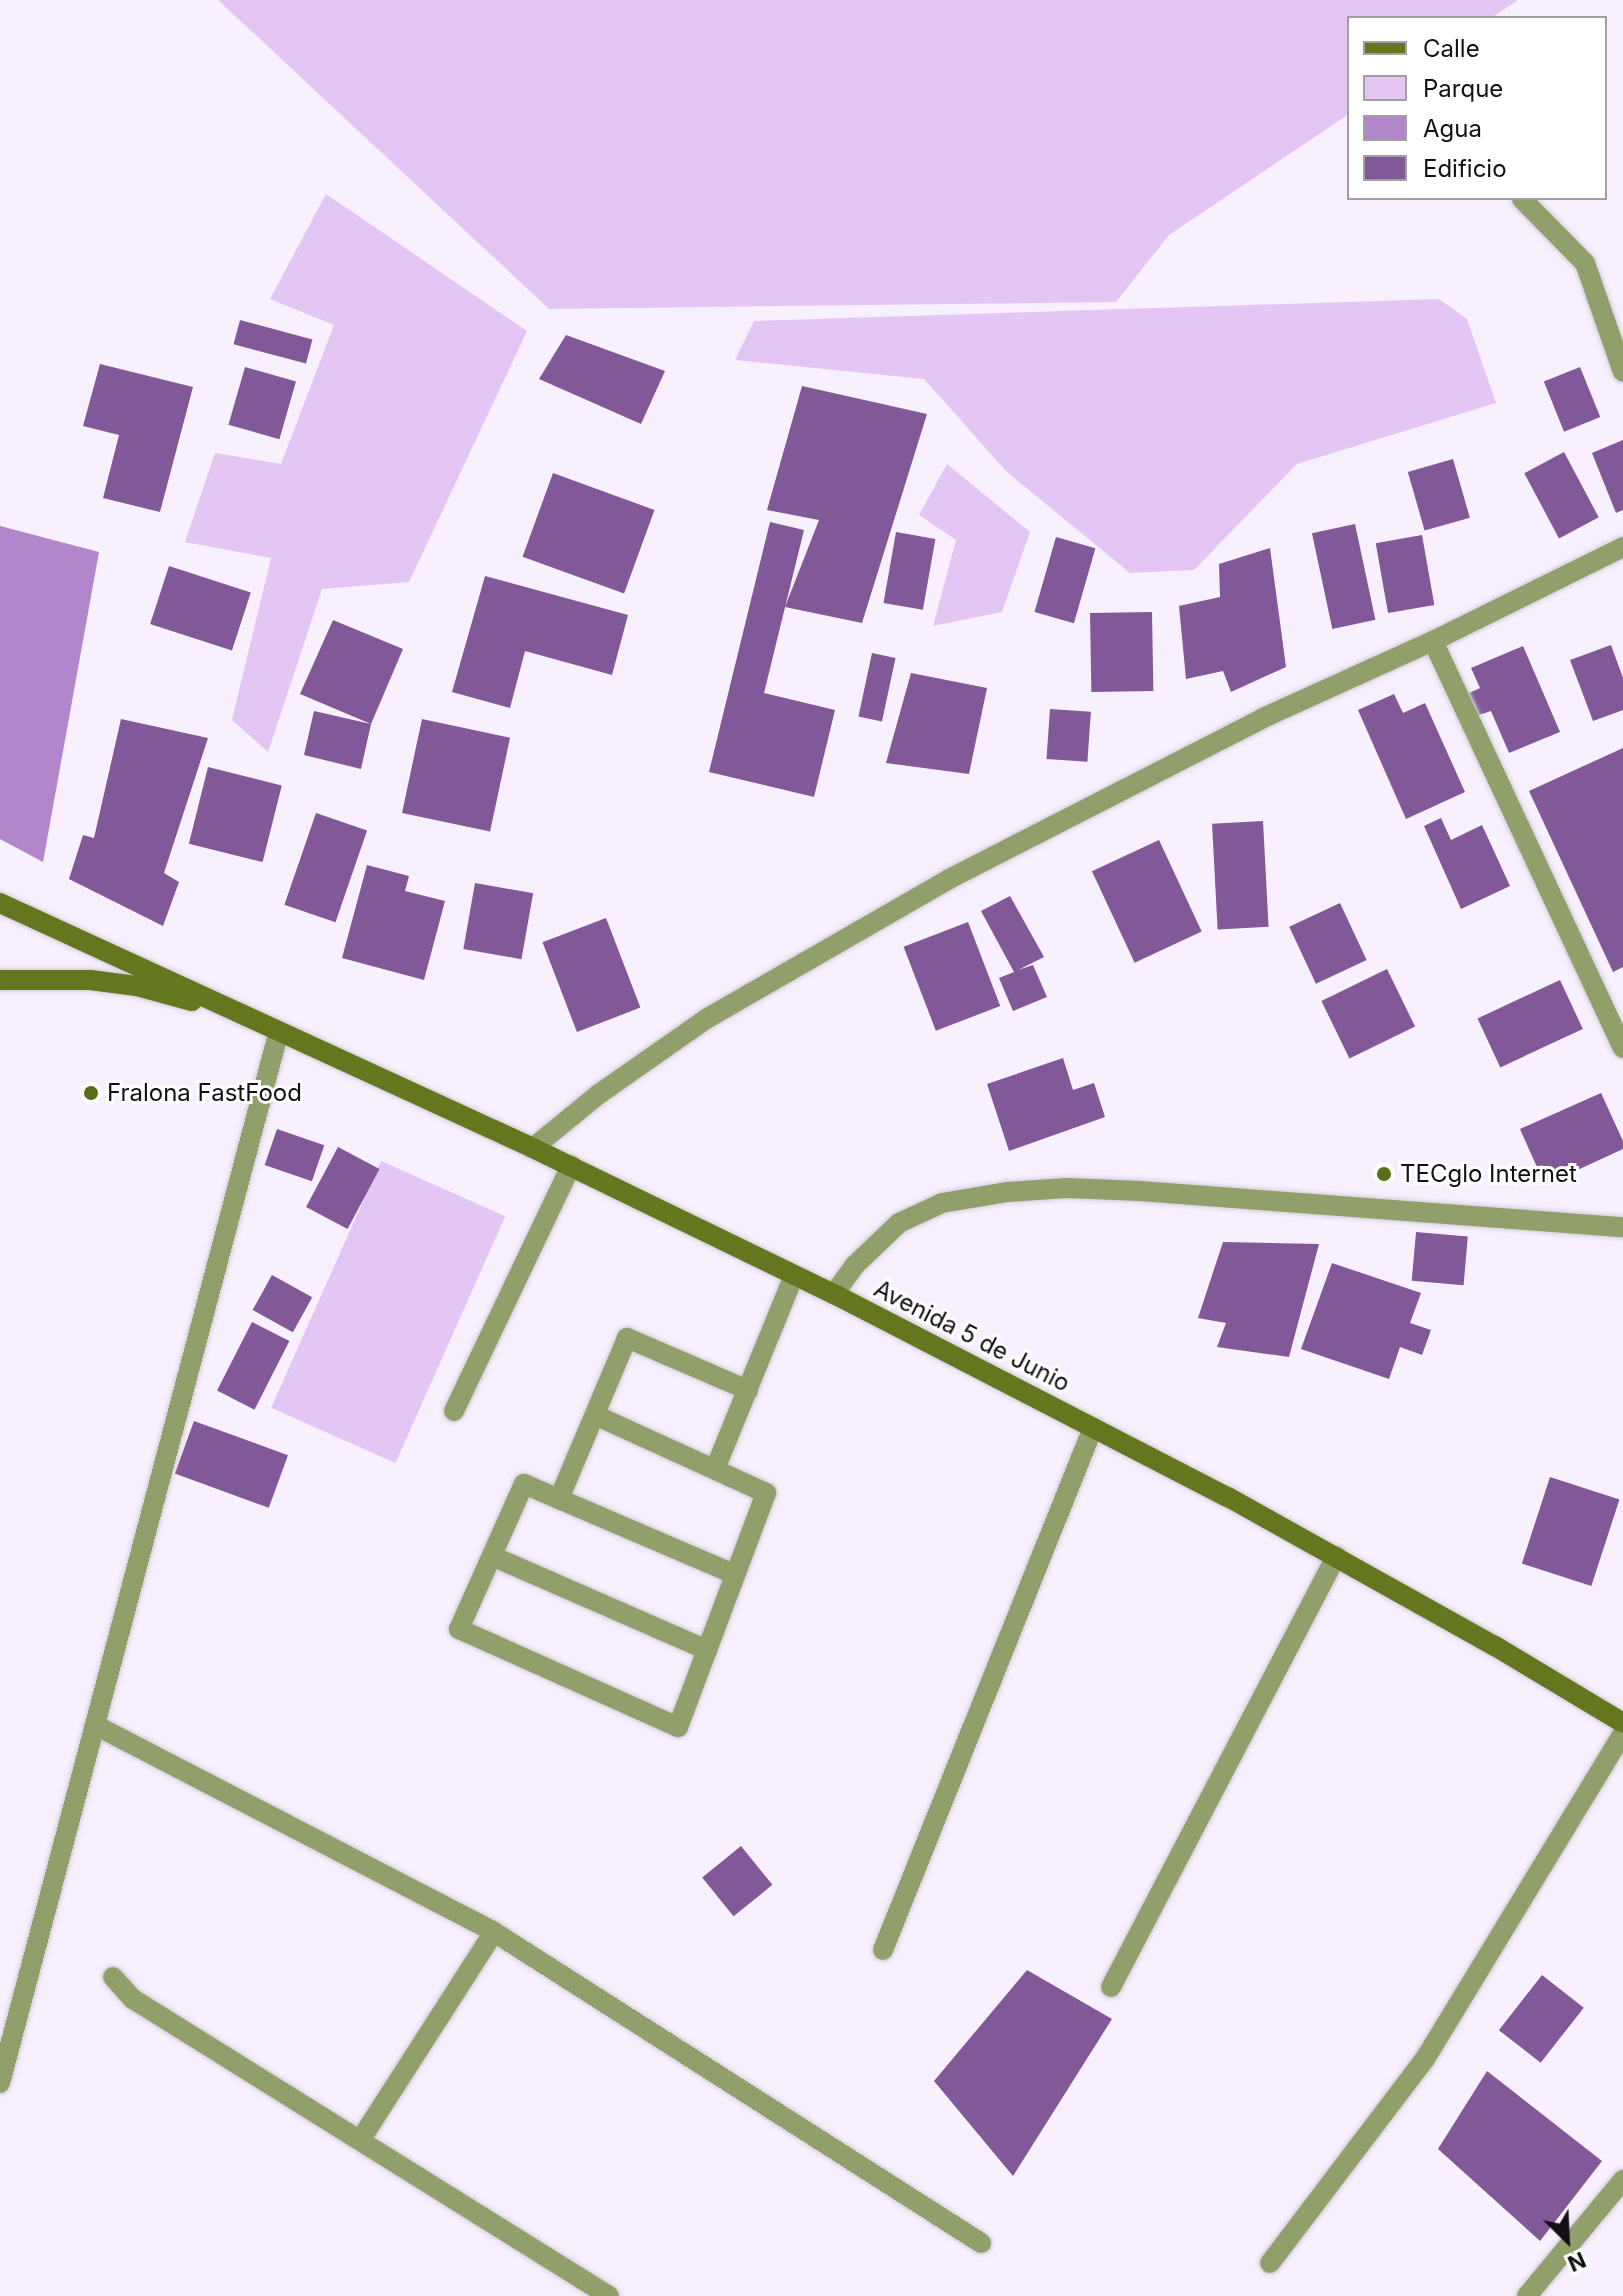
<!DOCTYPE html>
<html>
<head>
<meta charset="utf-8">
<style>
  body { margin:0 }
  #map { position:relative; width:1623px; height:2296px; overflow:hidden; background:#f8f0fe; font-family:Inter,sans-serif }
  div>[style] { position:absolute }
  .green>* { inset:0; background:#e3c6f4; transform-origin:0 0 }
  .water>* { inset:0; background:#b186ca }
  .building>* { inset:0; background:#815898; transform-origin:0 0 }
  .roads { filter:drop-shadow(0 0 2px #d3ccd9) drop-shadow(0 0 2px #d3ccd9) }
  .service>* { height:20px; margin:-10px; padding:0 10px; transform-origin:10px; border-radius:10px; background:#91a06b }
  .minor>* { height:20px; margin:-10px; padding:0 10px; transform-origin:10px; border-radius:10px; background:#91a06b }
  .secondary>* { height:20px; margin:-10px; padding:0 10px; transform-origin:10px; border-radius:10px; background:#64771e }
  .dots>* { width:22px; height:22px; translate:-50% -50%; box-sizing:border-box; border:4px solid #fff; border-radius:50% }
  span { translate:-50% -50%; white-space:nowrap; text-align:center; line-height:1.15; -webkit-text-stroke:6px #fff; paint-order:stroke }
  .poi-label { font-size:24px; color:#130f15 }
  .left { translate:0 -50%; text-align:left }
  .street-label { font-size:24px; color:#130f15 }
  .legend { position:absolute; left:1347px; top:16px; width:260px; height:184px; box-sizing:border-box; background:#fff; border:2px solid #a19fa1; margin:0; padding:10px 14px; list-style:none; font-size:24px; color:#130f15 }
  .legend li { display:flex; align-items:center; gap:16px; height:40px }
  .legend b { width:40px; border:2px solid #a19fa1 }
  .north { position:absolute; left:1527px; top:2200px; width:80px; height:80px; -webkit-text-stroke:6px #fff; paint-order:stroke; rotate:156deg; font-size:22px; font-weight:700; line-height:32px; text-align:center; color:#130f15 }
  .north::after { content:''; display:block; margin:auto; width:28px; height:36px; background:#130f15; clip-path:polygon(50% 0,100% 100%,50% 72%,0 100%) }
</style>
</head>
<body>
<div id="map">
  <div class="green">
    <i style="clip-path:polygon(218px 0,1516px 0,1517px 1px,1491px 18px,1349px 18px,1349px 114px,1169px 235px,1116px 302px,549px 309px)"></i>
    <i style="clip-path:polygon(326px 194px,527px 331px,409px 582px,322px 589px,268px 752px,232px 720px,271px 558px,185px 542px,215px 453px,281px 464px,334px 325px,270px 299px)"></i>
    <i style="clip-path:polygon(1439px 299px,1467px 319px,1496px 403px,1297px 464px,1194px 570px,1130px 573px,1007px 472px,924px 379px,735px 360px,754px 321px)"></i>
    <i style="clip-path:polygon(947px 464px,1030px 532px,1002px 612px,933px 626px,956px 540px,919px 515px)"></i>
    <i style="left:381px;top:1161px;width:136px;height:270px;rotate:24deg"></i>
  </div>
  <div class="water">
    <i style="clip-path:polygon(0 526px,99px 552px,43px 862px,0 839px)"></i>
  </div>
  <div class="building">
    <i style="left:240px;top:320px;width:75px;height:25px;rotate:15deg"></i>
    <i style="clip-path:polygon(566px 335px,665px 371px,641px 424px,539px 379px)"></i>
    <i style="clip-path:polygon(100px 364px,193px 387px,160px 512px,103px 498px,119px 435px,83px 426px)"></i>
    <i style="left:245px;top:367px;width:53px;height:60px;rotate:16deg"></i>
    <i style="left:1580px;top:367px;width:54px;height:39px;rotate:68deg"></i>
    <i style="clip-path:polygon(802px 386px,927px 414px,862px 623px,785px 607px,819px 520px,767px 510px)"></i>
    <i style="clip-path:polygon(1623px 440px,1623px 510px,1616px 513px,1592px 453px)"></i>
    <i style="left:1564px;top:452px;width:74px;height:45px;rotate:62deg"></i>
    <i style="left:1453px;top:459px;width:61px;height:47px;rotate:74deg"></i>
    <i style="left:553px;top:473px;width:108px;height:89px;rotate:20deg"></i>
    <i style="clip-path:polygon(770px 522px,804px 530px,764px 693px,835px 710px,814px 797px,709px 772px)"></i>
    <i style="left:1355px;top:524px;width:98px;height:44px;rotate:78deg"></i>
    <i style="left:896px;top:532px;width:40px;height:72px;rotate:10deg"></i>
    <i style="left:1422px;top:535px;width:71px;height:47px;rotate:80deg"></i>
    <i style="left:1056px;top:537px;width:41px;height:78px;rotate:16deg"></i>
    <i style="clip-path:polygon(1270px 548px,1286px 667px,1231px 692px,1223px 671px,1186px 679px,1179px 606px,1220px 597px,1219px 564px)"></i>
    <i style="left:169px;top:566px;width:86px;height:61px;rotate:18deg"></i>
    <i style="clip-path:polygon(485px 576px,628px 615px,612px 675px,525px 651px,510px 708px,452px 692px)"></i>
    <i style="left:1152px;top:612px;width:79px;height:62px;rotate:89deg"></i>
    <i style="clip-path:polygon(333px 620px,403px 649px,371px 724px,361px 769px,304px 755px,314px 711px,371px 724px,300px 694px)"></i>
    <i style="clip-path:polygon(1611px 645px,1623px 678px,1623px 710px,1593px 721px,1570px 660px)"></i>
    <i style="clip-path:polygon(1523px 646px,1560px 732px,1509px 753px,1491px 711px,1479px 715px,1469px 693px,1480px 688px,1471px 668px)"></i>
    <i style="left:872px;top:653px;width:24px;height:65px;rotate:12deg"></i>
    <i style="clip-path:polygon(911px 673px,987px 688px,969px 774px,886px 763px)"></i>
    <i style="clip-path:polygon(1394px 694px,1403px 713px,1425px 703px,1465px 792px,1406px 819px,1358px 710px)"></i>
    <i style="left:1050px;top:709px;width:41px;height:50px;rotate:4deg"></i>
    <i style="clip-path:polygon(121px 719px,208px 738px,164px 873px,179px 882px,163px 926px,69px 879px,83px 835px,94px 838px)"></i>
    <i style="left:422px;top:719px;width:90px;height:96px;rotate:12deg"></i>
    <i style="clip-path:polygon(1623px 748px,1623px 967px,1613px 972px,1529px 791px)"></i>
    <i style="left:208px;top:767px;width:76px;height:79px;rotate:14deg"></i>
    <i style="left:316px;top:813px;width:54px;height:97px;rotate:19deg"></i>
    <i style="clip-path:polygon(1441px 818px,1451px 840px,1482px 825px,1510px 886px,1461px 909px,1424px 826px)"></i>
    <i style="left:1263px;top:821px;width:106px;height:51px;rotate:87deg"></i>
    <i style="left:1159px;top:840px;width:101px;height:74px;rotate:65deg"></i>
    <i style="clip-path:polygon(367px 865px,409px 876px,405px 891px,445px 901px,424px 980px,342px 958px)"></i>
    <i style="left:475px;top:883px;width:59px;height:67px;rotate:10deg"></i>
    <i style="clip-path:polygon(1010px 896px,1044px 957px,1018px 970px,1033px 965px,1047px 997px,1013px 1011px,999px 978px,1014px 972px,981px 911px)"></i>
    <i style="left:1340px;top:903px;width:63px;height:56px;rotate:65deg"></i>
    <i style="left:606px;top:918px;width:96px;height:68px;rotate:69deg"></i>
    <i style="left:968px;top:922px;width:90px;height:69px;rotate:69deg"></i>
    <i style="left:1387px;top:969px;width:64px;height:73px;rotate:64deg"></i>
    <i style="left:1560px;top:980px;width:54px;height:91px;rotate:65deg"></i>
    <i style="clip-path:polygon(1063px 1058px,1073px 1090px,1094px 1083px,1105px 1117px,1009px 1151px,987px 1084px)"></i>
    <i style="clip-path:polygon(1601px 1093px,1623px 1141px,1623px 1149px,1545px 1185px,1520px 1129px)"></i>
    <i style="left:277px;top:1129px;width:50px;height:38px;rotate:19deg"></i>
    <i style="left:338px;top:1147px;width:47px;height:68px;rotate:28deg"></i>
    <i style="left:1416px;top:1232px;width:52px;height:49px;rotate:5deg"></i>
    <i style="clip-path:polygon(1223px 1242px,1319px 1244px,1289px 1357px,1217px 1347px,1226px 1323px,1198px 1318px)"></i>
    <i style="clip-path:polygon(1332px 1263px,1421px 1293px,1410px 1323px,1431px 1330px,1422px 1355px,1400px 1347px,1389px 1379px,1301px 1349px)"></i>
    <i style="left:272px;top:1275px;width:46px;height:40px;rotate:29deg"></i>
    <i style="left:252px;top:1322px;width:42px;height:77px;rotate:27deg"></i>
    <i style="left:194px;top:1421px;width:100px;height:56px;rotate:20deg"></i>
    <i style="left:1550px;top:1477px;width:73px;height:91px;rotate:18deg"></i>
    <i style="left:741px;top:1846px;width:50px;height:50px;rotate:51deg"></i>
    <i style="clip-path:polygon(1027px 1970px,1112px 2019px,1013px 2176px,934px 2081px)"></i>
    <i style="left:1542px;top:1975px;width:53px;height:70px;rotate:38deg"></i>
    <i style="clip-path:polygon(1487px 2071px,1602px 2161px,1540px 2241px,1438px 2149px)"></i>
  </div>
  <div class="roads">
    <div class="service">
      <i style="left:1522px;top:199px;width:90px;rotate:45.5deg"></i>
      <i style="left:1585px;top:263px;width:115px;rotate:70.8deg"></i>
      <i style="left:454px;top:1411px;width:272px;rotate:-64.5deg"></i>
      <i style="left:595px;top:1415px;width:188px;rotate:24.5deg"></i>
      <i style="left:766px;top:1493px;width:250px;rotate:110.6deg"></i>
      <i style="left:678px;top:1727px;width:240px;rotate:-155.9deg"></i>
      <i style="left:459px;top:1629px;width:159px;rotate:-65.9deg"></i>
      <i style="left:524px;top:1484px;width:228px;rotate:23.2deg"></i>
      <i style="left:715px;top:1469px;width:209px;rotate:-67.8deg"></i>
      <i style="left:559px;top:1499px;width:175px;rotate:-67.1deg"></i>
      <i style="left:627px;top:1338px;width:132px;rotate:23.3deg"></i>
      <i style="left:492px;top:1556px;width:235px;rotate:23.6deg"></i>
      <i style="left:883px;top:1950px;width:563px;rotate:-68.09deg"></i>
      <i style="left:1111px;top:1987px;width:486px;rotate:-62.4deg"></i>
      <i style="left:1270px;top:2263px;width:256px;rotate:-52.8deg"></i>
      <i style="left:1425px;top:2059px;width:381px;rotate:-58.7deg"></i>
      <i style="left:1527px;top:2296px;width:151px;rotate:-50.4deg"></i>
    </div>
    <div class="minor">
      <i style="left:1433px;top:641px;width:449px;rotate:65deg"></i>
      <i style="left:533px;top:1148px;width:85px;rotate:-39.3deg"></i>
      <i style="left:599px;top:1094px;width:131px;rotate:-35deg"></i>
      <i style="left:706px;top:1019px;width:280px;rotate:-29.9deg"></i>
      <i style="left:949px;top:879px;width:353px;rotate:-27.1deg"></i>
      <i style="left:1263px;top:718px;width:187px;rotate:-24.4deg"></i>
      <i style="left:1433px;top:641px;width:212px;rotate:-26.3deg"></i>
      <i style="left:834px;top:1294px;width:34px;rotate:-54deg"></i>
      <i style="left:854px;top:1266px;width:62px;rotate:-43.7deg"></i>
      <i style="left:899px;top:1223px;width:47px;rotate:-24.9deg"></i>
      <i style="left:942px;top:1203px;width:67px;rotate:-9.5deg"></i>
      <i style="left:1008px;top:1192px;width:59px;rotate:-3.9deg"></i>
      <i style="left:1067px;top:1188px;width:73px;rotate:2.4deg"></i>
      <i style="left:1140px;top:1191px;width:484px;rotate:4.3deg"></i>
      <i style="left:95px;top:1725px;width:449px;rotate:27.4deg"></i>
      <i style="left:494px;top:1932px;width:578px;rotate:32.56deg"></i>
      <i style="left:113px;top:1977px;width:30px;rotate:48deg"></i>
      <i style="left:133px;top:1999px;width:561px;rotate:31.96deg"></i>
      <i style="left:0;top:2083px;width:1088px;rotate:-75.15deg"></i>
      <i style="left:361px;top:2139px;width:246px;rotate:-57.3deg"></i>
    </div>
    <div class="secondary">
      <i style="left:0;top:903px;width:587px;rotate:24.69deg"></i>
      <i style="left:533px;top:1148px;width:335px;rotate:25.9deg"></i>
      <i style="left:834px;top:1294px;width:443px;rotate:27.3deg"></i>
      <i style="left:1228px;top:1497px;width:306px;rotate:29.2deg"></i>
      <i style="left:1495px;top:1646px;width:149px;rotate:31deg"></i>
      <i style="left:0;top:980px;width:90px"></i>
      <i style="left:90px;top:980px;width:47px;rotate:7.3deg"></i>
      <i style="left:137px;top:986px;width:57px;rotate:15.3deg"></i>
    </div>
  </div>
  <div class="dots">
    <i style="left:91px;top:1093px;background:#5a6c19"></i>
    <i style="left:1384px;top:1174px;background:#5a6c19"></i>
  </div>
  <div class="poi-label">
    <span class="left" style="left:107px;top:1093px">Fralona FastFood</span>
    <span class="left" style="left:1400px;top:1174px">TECglo Internet</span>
  </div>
  <div class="street-label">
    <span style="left:972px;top:1336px;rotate:27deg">Avenida 5 de Junio</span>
  </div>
  <ul class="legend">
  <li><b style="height:10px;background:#64771e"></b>Calle</li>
  <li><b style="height:22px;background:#e3c6f4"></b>Parque</li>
  <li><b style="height:22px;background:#b186ca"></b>Agua</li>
  <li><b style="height:22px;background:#815898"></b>Edificio</li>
  </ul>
  <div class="north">N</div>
</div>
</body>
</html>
